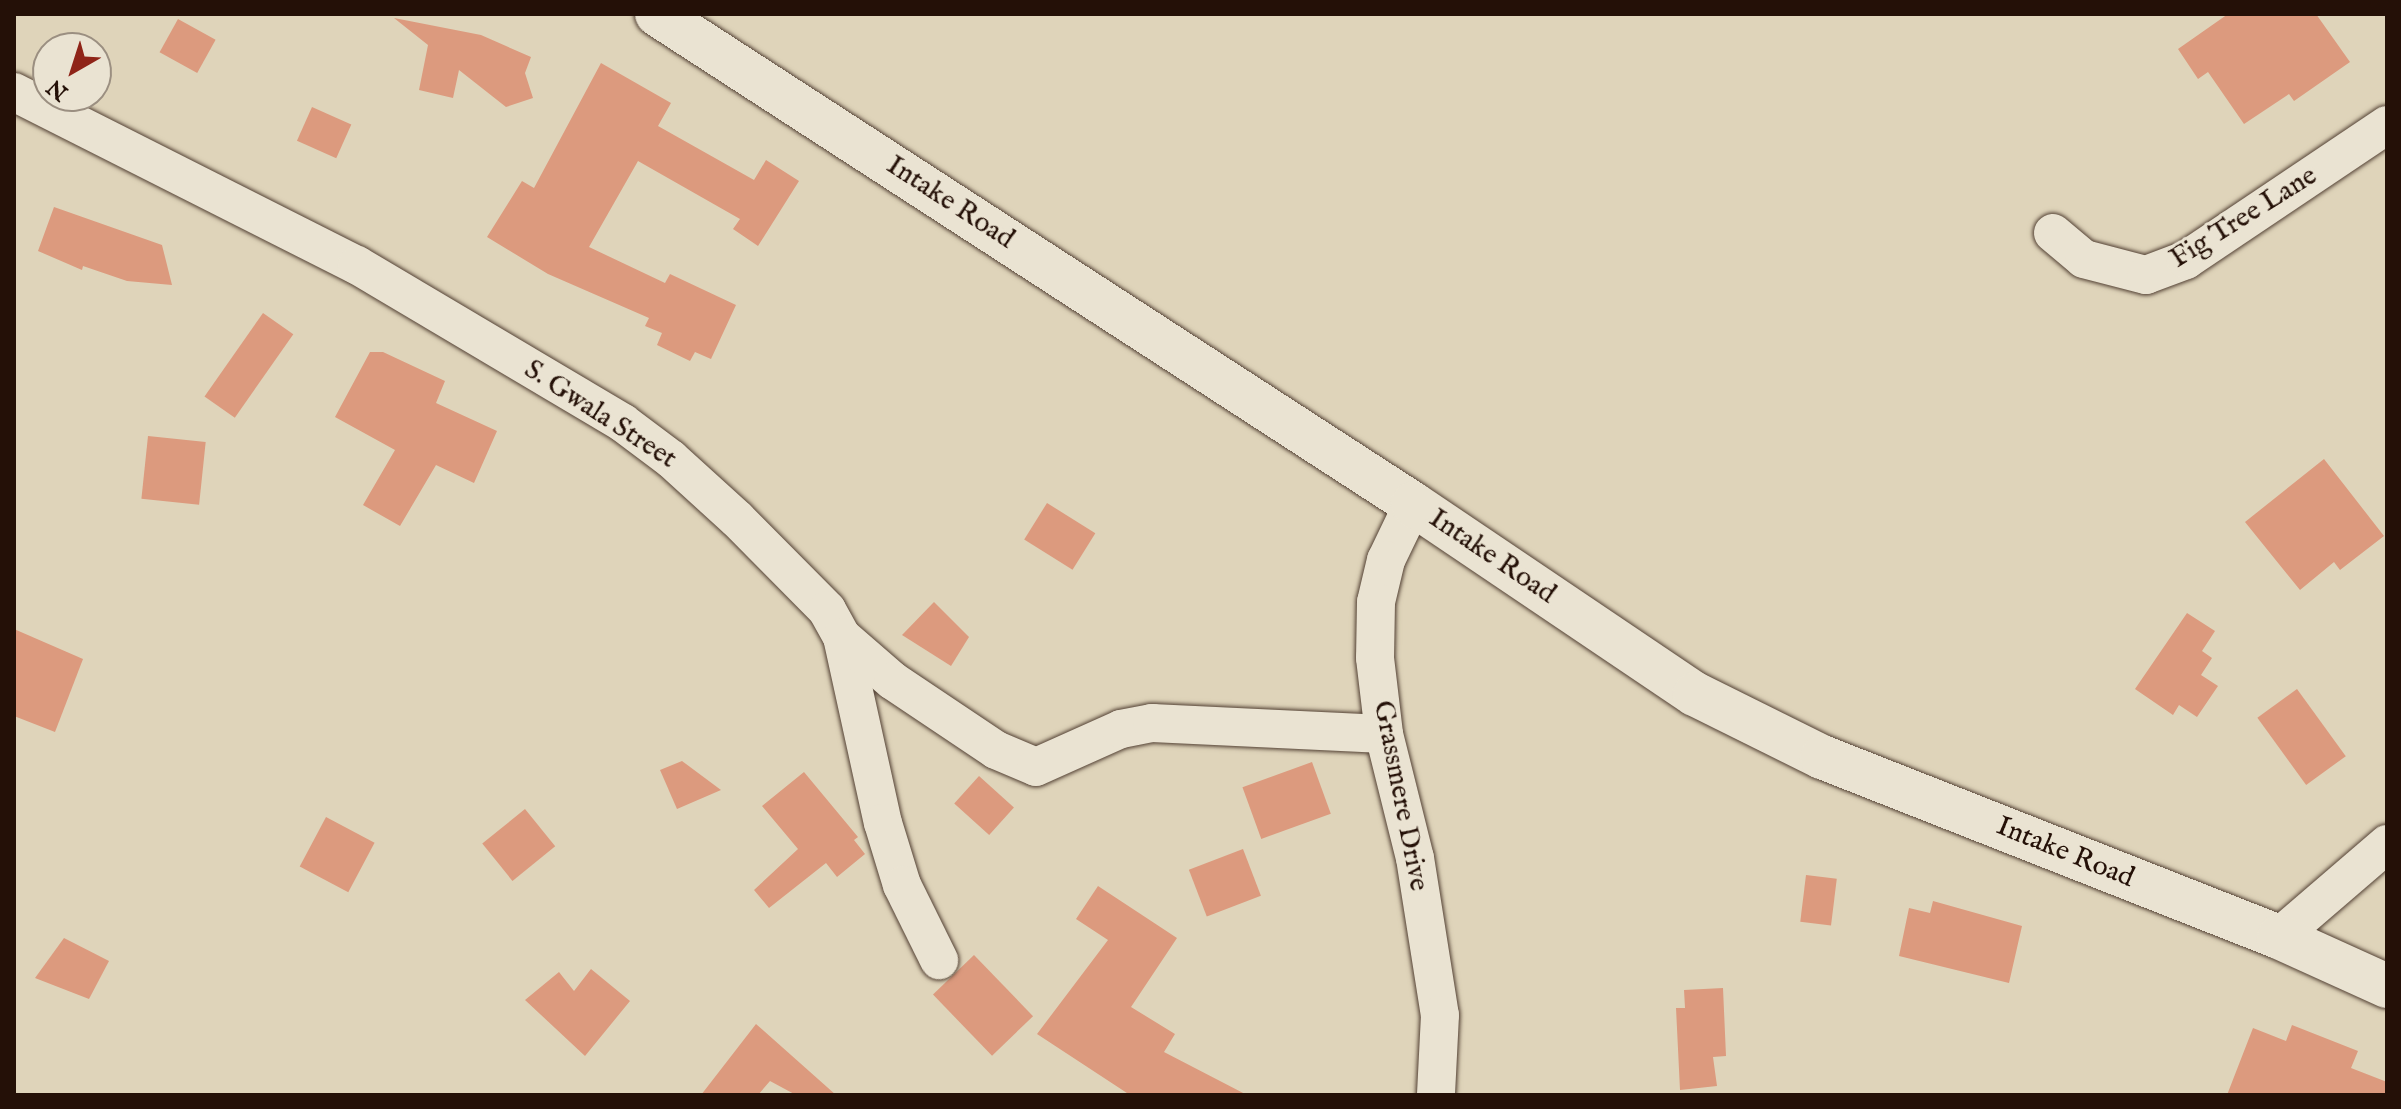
<!DOCTYPE html>
<html>
<head>
<meta charset="utf-8">
<style>
  body { margin:0 }
  #map { position:relative; width:2401px; height:1109px; overflow:hidden; background:#dfd4ba; font-family:"IM FELL English",serif }
  div>[style] { position:absolute }
  .building>* { inset:0; background:#dc9a7e; transform-origin:0 0 }
  .roads { filter:drop-shadow(0 0 2px #534134) drop-shadow(0 0 2px #534134) }
  .street>* { height:38px; margin:-19px; padding:0 19px; transform-origin:19px; border-radius:19px; background:#eae3d2 }
  .secondary>* { height:44px; margin:-22px; padding:0 22px; transform-origin:22px; border-radius:22px; background:#eae3d2 }
  span { translate:-50% -50%; white-space:nowrap; text-align:center; line-height:1.15; -webkit-text-stroke:6px #eae3d2; paint-order:stroke }
  .street-label { font-size:28px; color:#241007 }
  .frame { position:absolute; inset:0; border:16px solid #241007; pointer-events:none }
  .north { position:absolute; left:32px; top:32px; width:80px; height:80px; box-sizing:border-box; background:#eae3d2; border:2px solid #9b8f81; border-radius:50%; rotate:219deg; font-size:22px; font-weight:700; line-height:32px; text-align:center; color:#241007 }
  .north::after { content:''; display:block; margin:auto; width:28px; height:36px; background:#8f2418; clip-path:polygon(50% 0,100% 100%,50% 72%,0 100%) }
</style>
</head>
<body>
<div id="map">
  <div class="building">
    <i style="clip-path:polygon(2228px 14px,2316px 14px,2350px 62px,2294px 101px,2289px 94px,2244px 124px,2208px 72px,2198px 79px,2178px 49px)"></i>
    <i style="clip-path:polygon(394px 18px,481px 35px,531px 57px,525px 73px,533px 98px,506px 107px,459px 70px,453px 98px,419px 90px,428px 45px)"></i>
    <i style="left:178px;top:19px;width:43px;height:38px;rotate:29deg"></i>
    <i style="clip-path:polygon(601px 63px,671px 103px,658px 126px,754px 180px,766px 160px,799px 181px,758px 246px,733px 229px,740px 219px,638px 161px,589px 247px,665px 283px,670px 274px,736px 305px,711px 359px,695px 352px,690px 361px,657px 345px,662px 333px,645px 326px,649px 318px,548px 274px,487px 237px,522px 181px,534px 188px)"></i>
    <i style="left:312px;top:107px;width:43px;height:37px;rotate:24deg"></i>
    <i style="clip-path:polygon(54px 207px,162px 245px,172px 285px,127px 281px,83px 266px,82px 270px,38px 251px)"></i>
    <i style="left:263px;top:313px;width:37px;height:102px;rotate:35deg"></i>
    <i style="clip-path:polygon(370px 352px,383px 352px,445px 381px,436px 403px,497px 431px,474px 483px,436px 465px,400px 526px,363px 505px,395px 450px,335px 417px)"></i>
    <i style="left:148px;top:436px;width:58px;height:63px;rotate:6deg"></i>
    <i style="clip-path:polygon(2324px 459px,2384px 536px,2340px 570px,2334px 562px,2300px 590px,2245px 522px)"></i>
    <i style="left:1047px;top:503px;width:57px;height:43px;rotate:32deg"></i>
    <i style="clip-path:polygon(934px 602px,969px 637px,951px 666px,902px 635px)"></i>
    <i style="clip-path:polygon(2187px 613px,2215px 631px,2202px 651px,2212px 658px,2201px 675px,2218px 686px,2197px 717px,2179px 705px,2173px 715px,2135px 689px)"></i>
    <i style="clip-path:polygon(14px 629px,83px 659px,55px 732px,14px 716px)"></i>
    <i style="left:2297px;top:689px;width:83px;height:49px;rotate:54deg"></i>
    <i style="clip-path:polygon(682px 761px,721px 790px,677px 809px,660px 770px)"></i>
    <i style="left:1312px;top:762px;width:55px;height:74px;rotate:70deg"></i>
    <i style="clip-path:polygon(804px 772px,858px 837px,854px 840px,865px 854px,837px 877px,826px 863px,769px 908px,754px 890px,798px 849px,762px 806px)"></i>
    <i style="left:979px;top:776px;width:47px;height:37px;rotate:42deg"></i>
    <i style="left:525px;top:809px;width:48px;height:55px;rotate:51deg"></i>
    <i style="left:326px;top:817px;width:55px;height:56px;rotate:28deg"></i>
    <i style="left:1243px;top:849px;width:50px;height:58px;rotate:69deg"></i>
    <i style="left:1806px;top:875px;width:31px;height:47px;rotate:7deg"></i>
    <i style="clip-path:polygon(1098px 886px,1177px 938px,1131px 1007px,1175px 1034px,1164px 1052px,1247px 1095px,1130px 1095px,1037px 1034px,1108px 940px,1076px 919px)"></i>
    <i style="clip-path:polygon(1933px 901px,2022px 926px,2009px 983px,1899px 956px,1909px 908px,1930px 913px)"></i>
    <i style="clip-path:polygon(64px 938px,109px 961px,89px 999px,35px 978px)"></i>
    <i style="left:974px;top:955px;width:85px;height:57px;rotate:46deg"></i>
    <i style="clip-path:polygon(591px 969px,630px 1001px,585px 1056px,525px 1000px,559px 972px,574px 991px)"></i>
    <i style="clip-path:polygon(1723px 988px,1726px 1056px,1713px 1057px,1717px 1086px,1680px 1090px,1676px 1008px,1685px 1008px,1684px 990px)"></i>
    <i style="clip-path:polygon(756px 1024px,836px 1095px,796px 1095px,770px 1081px,758px 1095px,701px 1095px)"></i>
    <i style="clip-path:polygon(2292px 1025px,2358px 1051px,2351px 1068px,2387px 1082px,2387px 1095px,2227px 1095px,2253px 1028px,2286px 1041px)"></i>
  </div>
  <div class="roads">
    <div class="street">
      <i style="left:14px;top:92px;width:384px;rotate:26.8deg"></i>
      <i style="left:357px;top:265px;width:309px;rotate:30.7deg"></i>
      <i style="left:623px;top:423px;width:60px;rotate:36.9deg"></i>
      <i style="left:671px;top:459px;width:89px;rotate:42.3deg"></i>
      <i style="left:737px;top:519px;width:128px;rotate:45.3deg"></i>
      <i style="left:827px;top:610px;width:31px;rotate:61deg"></i>
      <i style="left:842px;top:637px;width:190px;rotate:77.6deg"></i>
      <i style="left:883px;top:823px;width:65px;rotate:73deg"></i>
      <i style="left:902px;top:885px;width:84px;rotate:63.7deg"></i>
      <i style="left:2053px;top:233px;width:40px;rotate:40deg"></i>
      <i style="left:2084px;top:259px;width:64px;rotate:14.5deg"></i>
      <i style="left:2146px;top:275px;width:43px;rotate:-20.6deg"></i>
      <i style="left:2186px;top:260px;width:242px;rotate:-33.9deg"></i>
      <i style="left:1413px;top:504px;width:62px;rotate:115.7deg"></i>
      <i style="left:1386px;top:560px;width:43px;rotate:103.4deg"></i>
      <i style="left:1376px;top:602px;width:56px;rotate:91deg"></i>
      <i style="left:1375px;top:658px;width:77px;rotate:83.2deg"></i>
      <i style="left:1384px;top:734px;width:128px;rotate:76deg"></i>
      <i style="left:1415px;top:858px;width:159px;rotate:81deg"></i>
      <i style="left:1440px;top:1015px;width:80px;rotate:92.9deg"></i>
      <i style="left:842px;top:637px;width:67px;rotate:40.8deg"></i>
      <i style="left:893px;top:681px;width:124px;rotate:33.8deg"></i>
      <i style="left:996px;top:750px;width:43px;rotate:23deg"></i>
      <i style="left:1036px;top:767px;width:93px;rotate:-24.1deg"></i>
      <i style="left:1121px;top:729px;width:32px;rotate:-11deg"></i>
      <i style="left:1152px;top:723px;width:232px;rotate:2.7deg"></i>
      <i style="left:2279px;top:937px;width:143px;rotate:-40.7deg"></i>
    </div>
    <div class="secondary">
      <i style="left:657px;top:14px;width:901px;rotate:32.95deg"></i>
      <i style="left:1413px;top:504px;width:340px;rotate:34deg"></i>
      <i style="left:1695px;top:694px;width:142px;rotate:26.4deg"></i>
      <i style="left:1822px;top:757px;width:491px;rotate:21.5deg"></i>
      <i style="left:2279px;top:937px;width:119px;rotate:24.4deg"></i>
    </div>
  </div>
  <div class="street-label">
    <span style="left:950px;top:203px;rotate:33deg">Intake Road</span>
    <span style="left:2244px;top:218px;rotate:-32deg">Fig Tree Lane</span>
    <span style="left:600px;top:415px;rotate:33deg">S. Gwala Street</span>
    <span style="left:1492px;top:557px;rotate:34deg">Intake Road</span>
    <span style="left:1400px;top:796px;rotate:79deg">Grassmere Drive</span>
    <span style="left:2065px;top:853px;rotate:22deg">Intake Road</span>
  </div>
  <div class="frame"></div>
  <div class="north">N</div>
</div>
</body>
</html>
